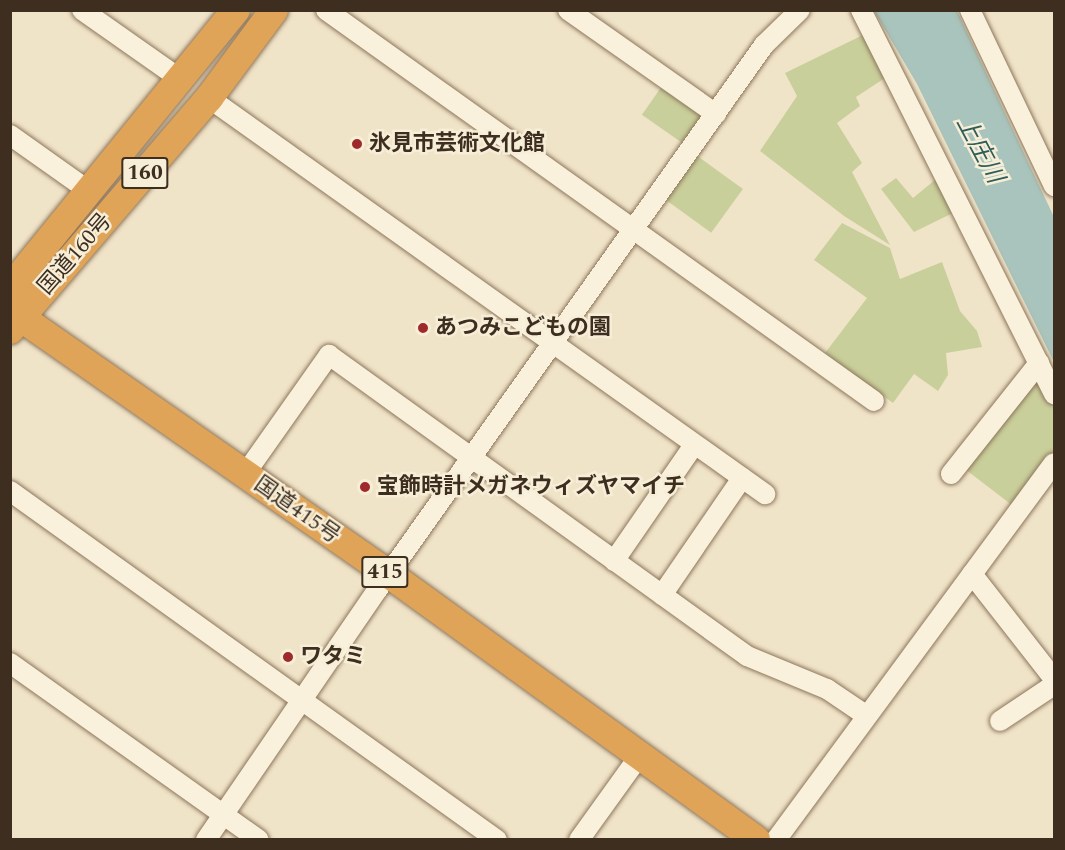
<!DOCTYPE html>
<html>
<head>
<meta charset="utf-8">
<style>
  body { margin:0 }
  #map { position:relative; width:1065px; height:850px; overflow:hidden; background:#f0e4c8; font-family:Spectral,"Noto Sans JP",serif }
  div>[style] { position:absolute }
  .green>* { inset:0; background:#c9cf9b; transform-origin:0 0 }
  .water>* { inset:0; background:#a9c4bc }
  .roads { filter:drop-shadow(0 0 2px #8d765c) drop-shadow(0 0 2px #8d765c) }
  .minor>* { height:20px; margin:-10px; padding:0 10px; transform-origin:10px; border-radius:10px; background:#faf1dc }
  .highway>* { height:28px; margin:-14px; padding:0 14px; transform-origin:14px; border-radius:14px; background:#e0a458 }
  .dots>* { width:16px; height:16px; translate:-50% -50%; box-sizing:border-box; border:3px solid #f7eed8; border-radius:50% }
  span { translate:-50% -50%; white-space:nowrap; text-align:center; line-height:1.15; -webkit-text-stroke:5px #f7eed8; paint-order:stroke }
  .shield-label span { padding:2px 4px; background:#f7eed8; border:2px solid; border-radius:4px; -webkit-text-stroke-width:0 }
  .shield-label { font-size:21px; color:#3d2e20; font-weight:700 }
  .poi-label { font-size:22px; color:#3d2e20; font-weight:700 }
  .left { translate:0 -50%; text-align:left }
  .street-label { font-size:22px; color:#3d2e20 }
  .water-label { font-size:24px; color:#2f5d5a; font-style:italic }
  .frame { position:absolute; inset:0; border:12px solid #3d2e20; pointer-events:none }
</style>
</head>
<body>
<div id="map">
  <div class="green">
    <i style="clip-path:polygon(867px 33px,888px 76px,856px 97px,860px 106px,837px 123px,862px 163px,852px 172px,890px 245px,844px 216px,760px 151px,797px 96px,785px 73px)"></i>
    <i style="left:662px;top:86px;width:51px;height:35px;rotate:35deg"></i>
    <i style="left:696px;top:155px;width:58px;height:54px;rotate:36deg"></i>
    <i style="clip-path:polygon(941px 175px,957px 211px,914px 232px,881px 189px,896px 178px,913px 198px)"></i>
    <i style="clip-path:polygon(842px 223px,890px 248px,900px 279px,942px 262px,960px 311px,977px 331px,982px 347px,946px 353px,948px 375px,938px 391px,914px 374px,893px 403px,825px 353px,867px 298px,814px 260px)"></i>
    <i style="clip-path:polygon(1038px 367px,1054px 398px,1054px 459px,1017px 509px,961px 466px)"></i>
  </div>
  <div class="water">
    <i style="clip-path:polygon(874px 11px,957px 11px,1054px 217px,1054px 362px,917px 84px)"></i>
  </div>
  <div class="roads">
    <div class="minor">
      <i style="left:82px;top:10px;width:120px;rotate:35.1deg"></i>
      <i style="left:326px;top:10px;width:673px;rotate:35.51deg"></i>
      <i style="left:568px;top:10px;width:181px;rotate:35.1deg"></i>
      <i style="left:861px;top:10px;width:430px;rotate:63.3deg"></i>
      <i style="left:970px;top:10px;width:195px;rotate:64.5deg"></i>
      <i style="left:209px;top:98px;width:683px;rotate:35.46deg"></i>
      <i style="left:10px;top:135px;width:97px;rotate:35.3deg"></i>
      <i style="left:245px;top:474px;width:146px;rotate:-54.8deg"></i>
      <i style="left:329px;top:355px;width:515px;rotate:35.76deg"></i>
      <i style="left:747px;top:656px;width:87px;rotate:22.4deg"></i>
      <i style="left:827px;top:689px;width:48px;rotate:34deg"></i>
      <i style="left:951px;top:474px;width:142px;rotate:-51.6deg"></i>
      <i style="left:10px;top:491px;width:599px;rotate:35.63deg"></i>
      <i style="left:614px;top:561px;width:141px;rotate:-55.4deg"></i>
      <i style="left:972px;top:574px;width:133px;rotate:52deg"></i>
      <i style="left:662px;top:595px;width:142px;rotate:-55.6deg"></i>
      <i style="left:10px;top:663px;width:305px;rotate:35.4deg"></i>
      <i style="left:1000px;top:721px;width:65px;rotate:-33.7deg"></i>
      <i style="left:206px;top:840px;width:304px;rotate:-55.6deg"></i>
      <i style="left:378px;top:589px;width:667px;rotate:-54.64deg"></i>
      <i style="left:764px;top:45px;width:50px;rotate:-44.2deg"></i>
      <i style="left:579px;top:840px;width:105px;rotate:-54.3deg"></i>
      <i style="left:776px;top:840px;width:468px;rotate:-53.6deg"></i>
    </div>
    <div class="highway">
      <i style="left:10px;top:288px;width:358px;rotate:-50.9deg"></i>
      <i style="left:10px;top:310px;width:462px;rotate:34.9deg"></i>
      <i style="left:389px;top:574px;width:453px;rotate:35.9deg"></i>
      <i style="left:10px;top:330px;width:306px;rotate:-49.4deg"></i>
      <i style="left:209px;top:98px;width:109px;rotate:-53.5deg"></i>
    </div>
  </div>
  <div class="dots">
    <i style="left:357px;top:144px;background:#9e2a2b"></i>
    <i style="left:423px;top:328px;background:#9e2a2b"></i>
    <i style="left:365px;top:487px;background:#9e2a2b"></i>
    <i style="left:288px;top:657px;background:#9e2a2b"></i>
  </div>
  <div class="shield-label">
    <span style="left:145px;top:173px">160</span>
    <span style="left:385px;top:572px">415</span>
  </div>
  <div class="poi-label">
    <span class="left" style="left:369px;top:144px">氷見市芸術文化館</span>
    <span class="left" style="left:435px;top:328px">あつみこどもの園</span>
    <span class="left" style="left:377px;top:487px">宝飾時計メガネウィズヤマイチ</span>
    <span class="left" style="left:300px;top:657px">ワタミ</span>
  </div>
  <div class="street-label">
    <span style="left:75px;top:254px;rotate:-49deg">国道160号</span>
    <span style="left:297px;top:510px;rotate:35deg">国道415号</span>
  </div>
  <div class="water-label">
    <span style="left:979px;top:150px;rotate:62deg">上庄川</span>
  </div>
  <div class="frame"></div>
</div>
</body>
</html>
